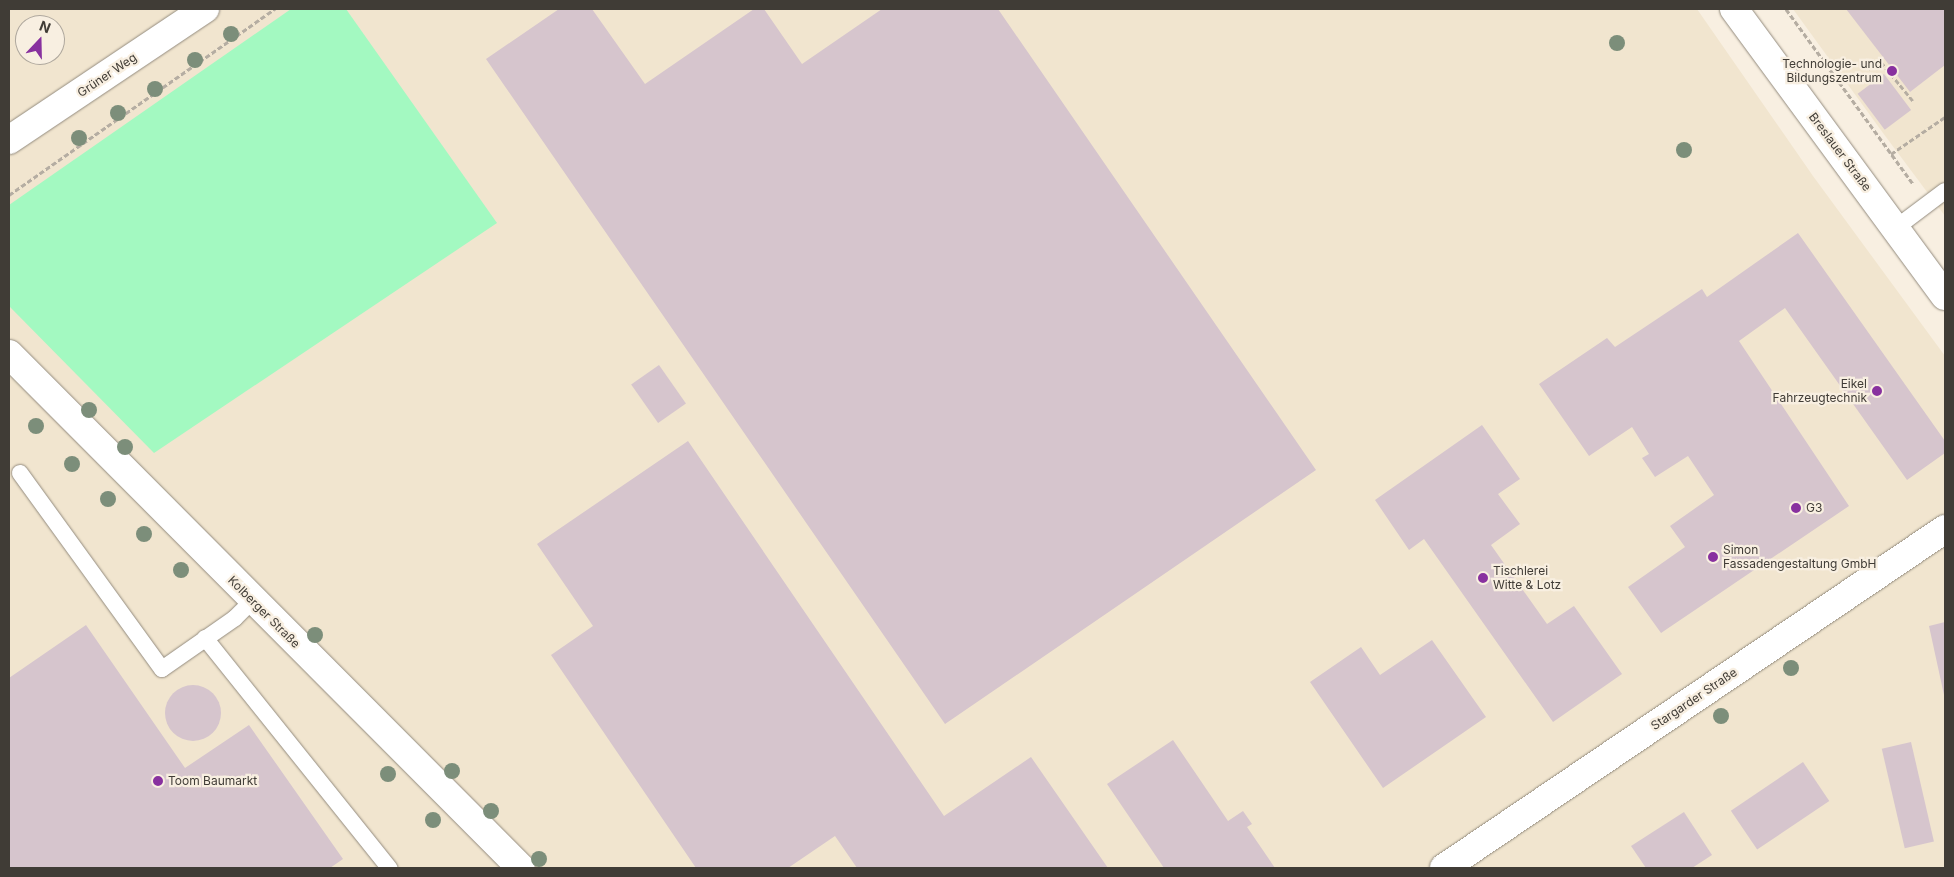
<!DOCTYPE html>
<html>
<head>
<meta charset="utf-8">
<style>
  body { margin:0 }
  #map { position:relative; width:1954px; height:877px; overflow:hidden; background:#f8efe1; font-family:Inter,sans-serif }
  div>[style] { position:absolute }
  .built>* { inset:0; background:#f1e5cf }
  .green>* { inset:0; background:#a3f9c1 }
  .building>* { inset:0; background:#d6c5cd; transform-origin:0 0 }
  .round { border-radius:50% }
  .path>* { height:3px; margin-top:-1.5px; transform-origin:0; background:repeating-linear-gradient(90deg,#b5ada2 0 5px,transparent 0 7.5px) }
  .roads { filter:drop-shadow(0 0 1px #938b7e) drop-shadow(0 0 1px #938b7e) }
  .lane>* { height:16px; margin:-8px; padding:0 8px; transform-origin:8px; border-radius:8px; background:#fff }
  .street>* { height:28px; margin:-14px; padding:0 14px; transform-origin:14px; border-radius:14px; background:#fff }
  .trees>* { width:16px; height:16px; margin:-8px; border-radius:50%; background:#7c8e7a }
  .dots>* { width:14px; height:14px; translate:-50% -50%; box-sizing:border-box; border:2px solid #f8efe1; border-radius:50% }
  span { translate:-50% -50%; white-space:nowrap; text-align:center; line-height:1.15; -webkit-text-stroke:4.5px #f8efe1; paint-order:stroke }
  .poi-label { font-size:12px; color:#403c36 }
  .right { translate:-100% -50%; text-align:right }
  .left { translate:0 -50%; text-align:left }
  .street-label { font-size:12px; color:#403c36 }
  .frame { position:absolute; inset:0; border:10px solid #403c36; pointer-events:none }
  .north { position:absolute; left:15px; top:15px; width:50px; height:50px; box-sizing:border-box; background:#f8efe1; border:1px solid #aea79d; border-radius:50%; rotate:21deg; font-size:14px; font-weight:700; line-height:20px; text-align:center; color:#403c36 }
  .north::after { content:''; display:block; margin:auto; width:18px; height:22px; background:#88319f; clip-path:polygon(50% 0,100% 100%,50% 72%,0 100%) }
</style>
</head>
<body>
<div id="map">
  <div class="built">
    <i style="clip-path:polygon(evenodd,9px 9px,1697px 9px,1813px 176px,1945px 356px,1945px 868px,9px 868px,9px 9px,25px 25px,55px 25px,55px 55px,25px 55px,25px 25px)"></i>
    <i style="clip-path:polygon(1793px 9px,1945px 9px,1945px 216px,1883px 133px)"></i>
  </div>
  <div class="green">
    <i style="clip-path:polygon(291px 9px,346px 9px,497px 223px,154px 453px,9px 306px,9px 205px)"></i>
  </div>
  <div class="building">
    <i style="clip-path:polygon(559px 9px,592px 9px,645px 84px,754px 9px,764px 9px,802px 64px,882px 9px,998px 9px,1316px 470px,945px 724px,486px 59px)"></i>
    <i style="clip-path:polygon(1846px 9px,1945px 9px,1945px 65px,1910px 92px)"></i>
    <i style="left:1884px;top:74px;width:45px;height:33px;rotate:53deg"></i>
    <i style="clip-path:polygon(1798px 233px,1945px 441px,1945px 453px,1907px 480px,1785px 308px,1739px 341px,1849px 506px,1661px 633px,1628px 587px,1685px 547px,1670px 526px,1714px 495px,1688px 456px,1655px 477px,1642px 458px,1649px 454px,1632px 427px,1589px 456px,1539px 384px,1607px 338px,1615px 347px,1702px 289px,1707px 297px)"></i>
    <i style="left:659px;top:365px;width:47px;height:34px;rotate:55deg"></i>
    <i style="clip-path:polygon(1482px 425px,1520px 479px,1498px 494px,1520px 524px,1491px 545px,1547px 624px,1574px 606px,1622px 674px,1553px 722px,1424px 539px,1409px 550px,1375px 500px)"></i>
    <i style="clip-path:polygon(688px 441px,944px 816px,1031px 757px,1108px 868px,857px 868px,835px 836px,788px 868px,696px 868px,551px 655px,593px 626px,537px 544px)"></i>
    <i style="clip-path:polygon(1945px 622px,1945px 695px,1944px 695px,1929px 626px)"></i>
    <i style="clip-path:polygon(86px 625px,185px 768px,249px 725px,343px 859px,330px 868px,9px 868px,9px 678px)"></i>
    <i style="clip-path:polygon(1432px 640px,1486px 717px,1383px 788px,1310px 682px,1361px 647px,1380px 675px)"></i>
    <i class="round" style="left:165px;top:685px;width:56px;height:56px"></i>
    <i style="clip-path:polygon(1173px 740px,1228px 821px,1243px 811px,1252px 824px,1247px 827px,1275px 868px,1164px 868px,1107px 784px)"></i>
    <i style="left:1911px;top:742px;width:102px;height:30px;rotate:77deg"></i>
    <i style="left:1803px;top:762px;width:47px;height:87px;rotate:56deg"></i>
    <i style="clip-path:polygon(1684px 812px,1712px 855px,1692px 868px,1646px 868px,1631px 846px)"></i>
  </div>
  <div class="path">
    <i style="left:1786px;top:9px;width:216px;rotate:54deg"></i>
    <i style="left:1868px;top:69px;width:15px;rotate:-28deg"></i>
    <i style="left:1881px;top:62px;width:50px;rotate:50.6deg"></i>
    <i style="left:1891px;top:154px;width:65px;rotate:-34.4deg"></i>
    <i style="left:9px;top:195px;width:325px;rotate:-35deg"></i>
  </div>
  <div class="roads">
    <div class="lane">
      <i style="left:1897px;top:227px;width:60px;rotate:-36.9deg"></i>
      <i style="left:20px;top:473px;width:242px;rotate:54.1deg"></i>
      <i style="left:162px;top:669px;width:89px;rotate:-34.9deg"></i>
      <i style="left:235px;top:618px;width:25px;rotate:-45deg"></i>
      <i style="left:205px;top:638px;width:295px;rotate:51.3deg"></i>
    </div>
    <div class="street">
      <i style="left:1734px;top:9px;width:356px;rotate:53.7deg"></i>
      <i style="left:9px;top:140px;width:236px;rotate:-33.8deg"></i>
      <i style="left:9px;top:354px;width:725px;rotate:45.11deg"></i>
      <i style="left:1444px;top:868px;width:605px;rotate:-34.08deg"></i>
    </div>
  </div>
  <div class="trees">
    <i style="left:231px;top:34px"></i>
    <i style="left:1617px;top:43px"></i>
    <i style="left:195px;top:60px"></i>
    <i style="left:155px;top:89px"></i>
    <i style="left:118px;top:113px"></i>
    <i style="left:79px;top:138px"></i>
    <i style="left:1684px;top:150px"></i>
    <i style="left:89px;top:410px"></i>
    <i style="left:36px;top:426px"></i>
    <i style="left:125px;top:447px"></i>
    <i style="left:72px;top:464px"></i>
    <i style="left:108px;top:499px"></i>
    <i style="left:144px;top:534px"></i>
    <i style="left:181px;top:570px"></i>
    <i style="left:315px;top:635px"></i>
    <i style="left:1791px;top:668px"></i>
    <i style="left:1721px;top:716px"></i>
    <i style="left:452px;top:771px"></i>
    <i style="left:388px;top:774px"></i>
    <i style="left:491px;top:811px"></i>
    <i style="left:433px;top:820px"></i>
    <i style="left:539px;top:859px"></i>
  </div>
  <div class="dots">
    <i style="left:1892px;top:71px;background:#88319f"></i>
    <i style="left:1877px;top:391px;background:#88319f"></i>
    <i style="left:1796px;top:508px;background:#88319f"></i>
    <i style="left:1713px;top:557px;background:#88319f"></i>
    <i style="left:1483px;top:578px;background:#88319f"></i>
    <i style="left:158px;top:781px;background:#88319f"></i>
  </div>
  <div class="poi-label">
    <span class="right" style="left:1882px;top:71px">Technologie- und<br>Bildungszentrum</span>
    <span class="right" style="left:1867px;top:391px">Eikel<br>Fahrzeugtechnik</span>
    <span class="left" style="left:1806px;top:508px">G3</span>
    <span class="left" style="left:1723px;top:557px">Simon<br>Fassadengestaltung GmbH</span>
    <span class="left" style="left:1493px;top:578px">Tischlerei<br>Witte &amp; Lotz</span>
    <span class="left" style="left:168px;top:781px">Toom Baumarkt</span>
  </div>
  <div class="street-label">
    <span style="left:107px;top:75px;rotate:-34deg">Grüner Weg</span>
    <span style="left:1840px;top:152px;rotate:53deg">Breslauer Straße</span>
    <span style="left:264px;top:612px;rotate:45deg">Kolberger Straße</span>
    <span style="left:1694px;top:699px;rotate:-34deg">Stargarder Straße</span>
  </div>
  <div class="frame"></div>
  <div class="north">N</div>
</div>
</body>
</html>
